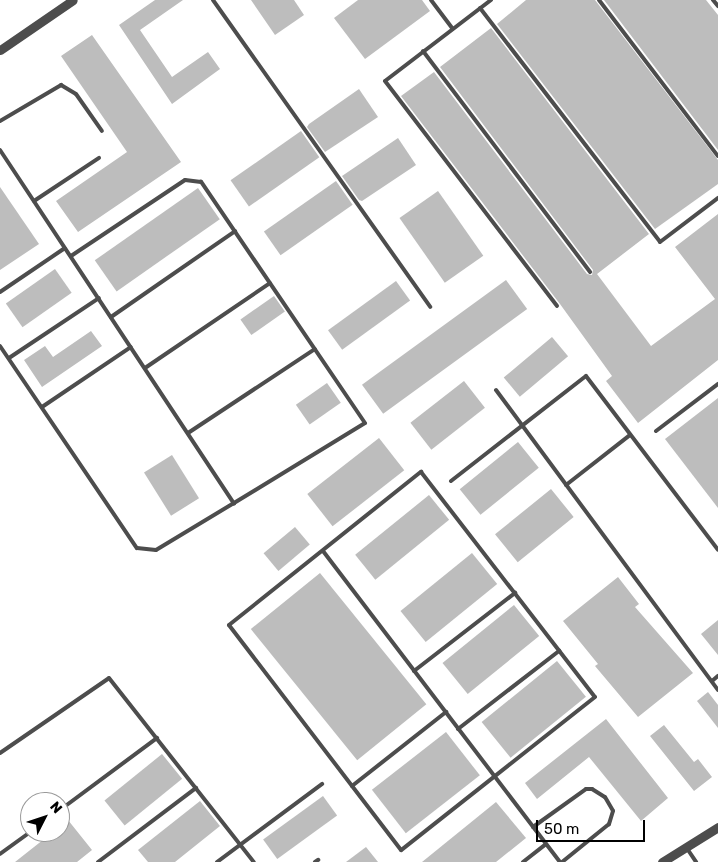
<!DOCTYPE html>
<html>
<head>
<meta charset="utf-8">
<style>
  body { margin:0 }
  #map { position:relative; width:718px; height:862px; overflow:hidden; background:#fff; font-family:Rubik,sans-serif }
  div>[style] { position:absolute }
  .building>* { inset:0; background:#bdbdbd; transform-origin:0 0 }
  .service>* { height:4px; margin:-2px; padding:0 2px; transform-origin:2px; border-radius:2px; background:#4d4d4d }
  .tertiary>* { height:9px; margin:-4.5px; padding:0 4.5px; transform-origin:4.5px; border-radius:4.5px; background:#4d4d4d }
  span { translate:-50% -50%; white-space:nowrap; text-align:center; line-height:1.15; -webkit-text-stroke:4.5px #fff; paint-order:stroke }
  .north { position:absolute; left:20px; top:792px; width:50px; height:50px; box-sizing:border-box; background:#fff; border:1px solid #999; border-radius:50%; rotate:49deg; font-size:14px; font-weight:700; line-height:20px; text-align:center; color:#000 }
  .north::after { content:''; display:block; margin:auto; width:18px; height:22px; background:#000; clip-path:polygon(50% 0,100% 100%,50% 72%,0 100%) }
  .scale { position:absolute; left:536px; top:820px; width:109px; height:22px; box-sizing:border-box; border:2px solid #000; border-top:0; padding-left:6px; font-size:15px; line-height:18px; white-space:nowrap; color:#000; -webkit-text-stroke:4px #fff; paint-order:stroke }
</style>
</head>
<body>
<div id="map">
  <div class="building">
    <i style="clip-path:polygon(155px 0,183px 0,140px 30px,172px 77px,208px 52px,220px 69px,172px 104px,119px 25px)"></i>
    <i style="clip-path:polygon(251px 0,294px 0,304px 15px,275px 35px)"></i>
    <i style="clip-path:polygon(358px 0,422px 0,430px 11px,365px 59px,334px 18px)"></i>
    <i style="clip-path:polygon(526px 0,595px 0,718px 160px,718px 184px,655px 229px,497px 24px)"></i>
    <i style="clip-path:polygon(604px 0,706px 0,718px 15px,718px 150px)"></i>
    <i style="clip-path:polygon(491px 28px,649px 234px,597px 274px,651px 346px,715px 299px,675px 247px,718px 214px,718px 360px,638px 423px,606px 381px,612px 376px,560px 304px,401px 96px,434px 72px,587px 274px,592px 275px,593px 270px,440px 67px)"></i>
    <i style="clip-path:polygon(92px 35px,181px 162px,78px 232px,56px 201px,127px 152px,61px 56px)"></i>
    <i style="clip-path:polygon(359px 89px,378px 117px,325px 152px,307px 127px,309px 124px)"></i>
    <i style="left:301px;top:131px;width:32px;height:86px;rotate:55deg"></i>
    <i style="clip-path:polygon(398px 138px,416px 165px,362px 201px,359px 200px,342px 176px)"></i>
    <i style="left:336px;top:181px;width:29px;height:88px;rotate:55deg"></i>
    <i style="clip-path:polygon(0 187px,39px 244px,0 270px)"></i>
    <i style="left:198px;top:188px;width:38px;height:126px;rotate:55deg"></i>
    <i style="left:438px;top:191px;width:79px;height:47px;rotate:55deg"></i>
    <i style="left:55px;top:269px;width:29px;height:60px;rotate:55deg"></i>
    <i style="left:506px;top:280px;width:36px;height:178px;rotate:54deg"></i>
    <i style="left:396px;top:281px;width:24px;height:84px;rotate:54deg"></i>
    <i style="left:274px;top:296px;width:19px;height:41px;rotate:55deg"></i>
    <i style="clip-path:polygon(91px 331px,102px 346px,42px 387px,24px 360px,45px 346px,53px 357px)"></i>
    <i style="left:552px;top:337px;width:25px;height:63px;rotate:50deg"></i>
    <i style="left:464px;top:381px;width:34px;height:68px;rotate:52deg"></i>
    <i style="left:327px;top:383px;width:24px;height:38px;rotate:55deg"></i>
    <i style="clip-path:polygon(718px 398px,718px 508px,665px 439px)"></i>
    <i style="left:379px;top:438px;width:41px;height:91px;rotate:52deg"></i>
    <i style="left:518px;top:442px;width:33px;height:75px;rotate:51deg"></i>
    <i style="left:172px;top:455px;width:51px;height:33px;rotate:58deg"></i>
    <i style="left:551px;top:489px;width:36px;height:72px;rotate:51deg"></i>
    <i style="left:429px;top:495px;width:32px;height:95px;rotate:51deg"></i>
    <i style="left:295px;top:527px;width:23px;height:41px;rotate:50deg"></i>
    <i style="left:472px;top:553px;width:40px;height:92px;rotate:51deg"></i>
    <i style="left:320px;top:573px;width:169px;height:89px;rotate:51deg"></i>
    <i style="clip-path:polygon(618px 577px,639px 604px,635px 607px,693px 673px,638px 717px,595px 666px,598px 664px,563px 621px)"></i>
    <i style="left:514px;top:605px;width:40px;height:92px;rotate:51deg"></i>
    <i style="clip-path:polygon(718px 620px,718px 655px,701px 634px)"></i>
    <i style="left:557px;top:661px;width:46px;height:97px;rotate:51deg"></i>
    <i style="clip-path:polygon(708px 692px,718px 705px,718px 728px,697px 701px)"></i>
    <i style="clip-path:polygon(606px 719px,668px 798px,641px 821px,589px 757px,537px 799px,525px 783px)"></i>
    <i style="clip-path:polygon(664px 725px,694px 762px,698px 759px,712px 777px,694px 791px,650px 736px)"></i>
    <i style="left:446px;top:732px;width:55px;height:94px;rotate:52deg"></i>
    <i style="left:162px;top:754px;width:32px;height:74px;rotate:51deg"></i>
    <i style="left:323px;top:796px;width:24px;height:74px;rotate:54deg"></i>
    <i style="clip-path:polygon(200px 801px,220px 826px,175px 862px,148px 862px,138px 850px)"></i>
    <i style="clip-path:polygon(496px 802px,526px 838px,496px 862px,422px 862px)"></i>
    <i style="clip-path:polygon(68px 820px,92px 850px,77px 862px,15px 862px,53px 832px,60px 832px,60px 827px)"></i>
    <i style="clip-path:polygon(366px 847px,378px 862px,346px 862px)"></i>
  </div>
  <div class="service">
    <i style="left:213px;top:0;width:376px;rotate:54.7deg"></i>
    <i style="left:431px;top:0;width:36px;rotate:53deg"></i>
    <i style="left:491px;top:0;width:133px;rotate:142.6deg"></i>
    <i style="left:385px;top:81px;width:283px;rotate:52.6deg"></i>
    <i style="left:599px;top:0;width:196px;rotate:52.7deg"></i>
    <i style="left:713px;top:0;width:8px;rotate:50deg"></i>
    <i style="left:480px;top:8px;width:295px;rotate:52.4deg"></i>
    <i style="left:660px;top:242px;width:73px;rotate:-37.2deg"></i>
    <i style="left:423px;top:51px;width:277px;rotate:52.9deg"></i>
    <i style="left:0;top:121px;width:71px;rotate:-30.5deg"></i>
    <i style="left:61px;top:85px;width:17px;rotate:31deg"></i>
    <i style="left:76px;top:94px;width:45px;rotate:54.9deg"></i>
    <i style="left:0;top:150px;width:424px;rotate:56.5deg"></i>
    <i style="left:234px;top:503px;width:153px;rotate:-31.4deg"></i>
    <i style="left:365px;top:423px;width:292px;rotate:-124.2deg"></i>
    <i style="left:201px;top:182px;width:16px;rotate:-173deg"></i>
    <i style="left:185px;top:180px;width:137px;rotate:146.3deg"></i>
    <i style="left:34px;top:201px;width:78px;rotate:-33.5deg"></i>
    <i style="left:0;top:292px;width:78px;rotate:-34.1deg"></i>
    <i style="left:111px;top:317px;width:151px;rotate:-34.7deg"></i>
    <i style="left:0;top:346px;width:244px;rotate:55.9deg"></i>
    <i style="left:137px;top:548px;width:19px;rotate:6deg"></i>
    <i style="left:156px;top:550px;width:91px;rotate:-31.1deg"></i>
    <i style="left:9px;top:358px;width:108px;rotate:-33.7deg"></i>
    <i style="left:145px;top:368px;width:151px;rotate:-34.2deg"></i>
    <i style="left:496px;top:390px;width:373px;rotate:53.5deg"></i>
    <i style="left:42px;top:407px;width:107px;rotate:-34deg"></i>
    <i style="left:656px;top:431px;width:78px;rotate:-37.2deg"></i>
    <i style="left:188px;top:433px;width:152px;rotate:-33.5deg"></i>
    <i style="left:421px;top:472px;width:284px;rotate:52.3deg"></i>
    <i style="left:595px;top:697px;width:247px;rotate:141.7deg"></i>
    <i style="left:401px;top:850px;width:283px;rotate:-127.4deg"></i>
    <i style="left:229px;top:625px;width:246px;rotate:-38.6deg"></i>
    <i style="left:451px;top:481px;width:171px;rotate:-37.9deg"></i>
    <i style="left:586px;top:376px;width:218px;rotate:52.8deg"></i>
    <i style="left:566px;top:485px;width:81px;rotate:-38deg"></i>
    <i style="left:323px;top:551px;width:391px;rotate:52.7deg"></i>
    <i style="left:414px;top:671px;width:128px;rotate:-37.7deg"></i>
    <i style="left:712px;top:681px;width:8px;rotate:-40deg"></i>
    <i style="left:458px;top:729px;width:128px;rotate:-37.7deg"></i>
    <i style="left:0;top:753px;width:132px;rotate:-34.5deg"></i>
    <i style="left:109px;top:678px;width:234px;rotate:51.8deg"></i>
    <i style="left:352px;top:786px;width:120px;rotate:-38.2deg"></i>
    <i style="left:60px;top:810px;width:121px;rotate:-36.6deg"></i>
    <i style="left:533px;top:827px;width:65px;rotate:-35.6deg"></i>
    <i style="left:586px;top:789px;width:6px"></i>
    <i style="left:592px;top:789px;width:15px;rotate:32deg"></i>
    <i style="left:605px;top:797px;width:16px;rotate:60deg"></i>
    <i style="left:613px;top:811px;width:14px;rotate:107deg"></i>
    <i style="left:609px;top:824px;width:60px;rotate:141deg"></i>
    <i style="left:686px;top:847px;width:18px;rotate:56deg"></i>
    <i style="left:0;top:854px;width:37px;rotate:-36deg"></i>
    <i style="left:98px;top:862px;width:123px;rotate:-37.1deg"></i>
    <i style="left:217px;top:862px;width:131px;rotate:-36.6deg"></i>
    <i style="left:315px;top:862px;width:4px;rotate:-34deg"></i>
    <i style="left:523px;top:862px;width:29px;rotate:-38deg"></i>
  </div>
  <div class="tertiary">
    <i style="left:0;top:50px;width:88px;rotate:-34.4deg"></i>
    <i style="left:662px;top:862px;width:66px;rotate:-32deg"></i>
  </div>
  <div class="north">N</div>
  <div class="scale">50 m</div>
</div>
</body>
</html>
